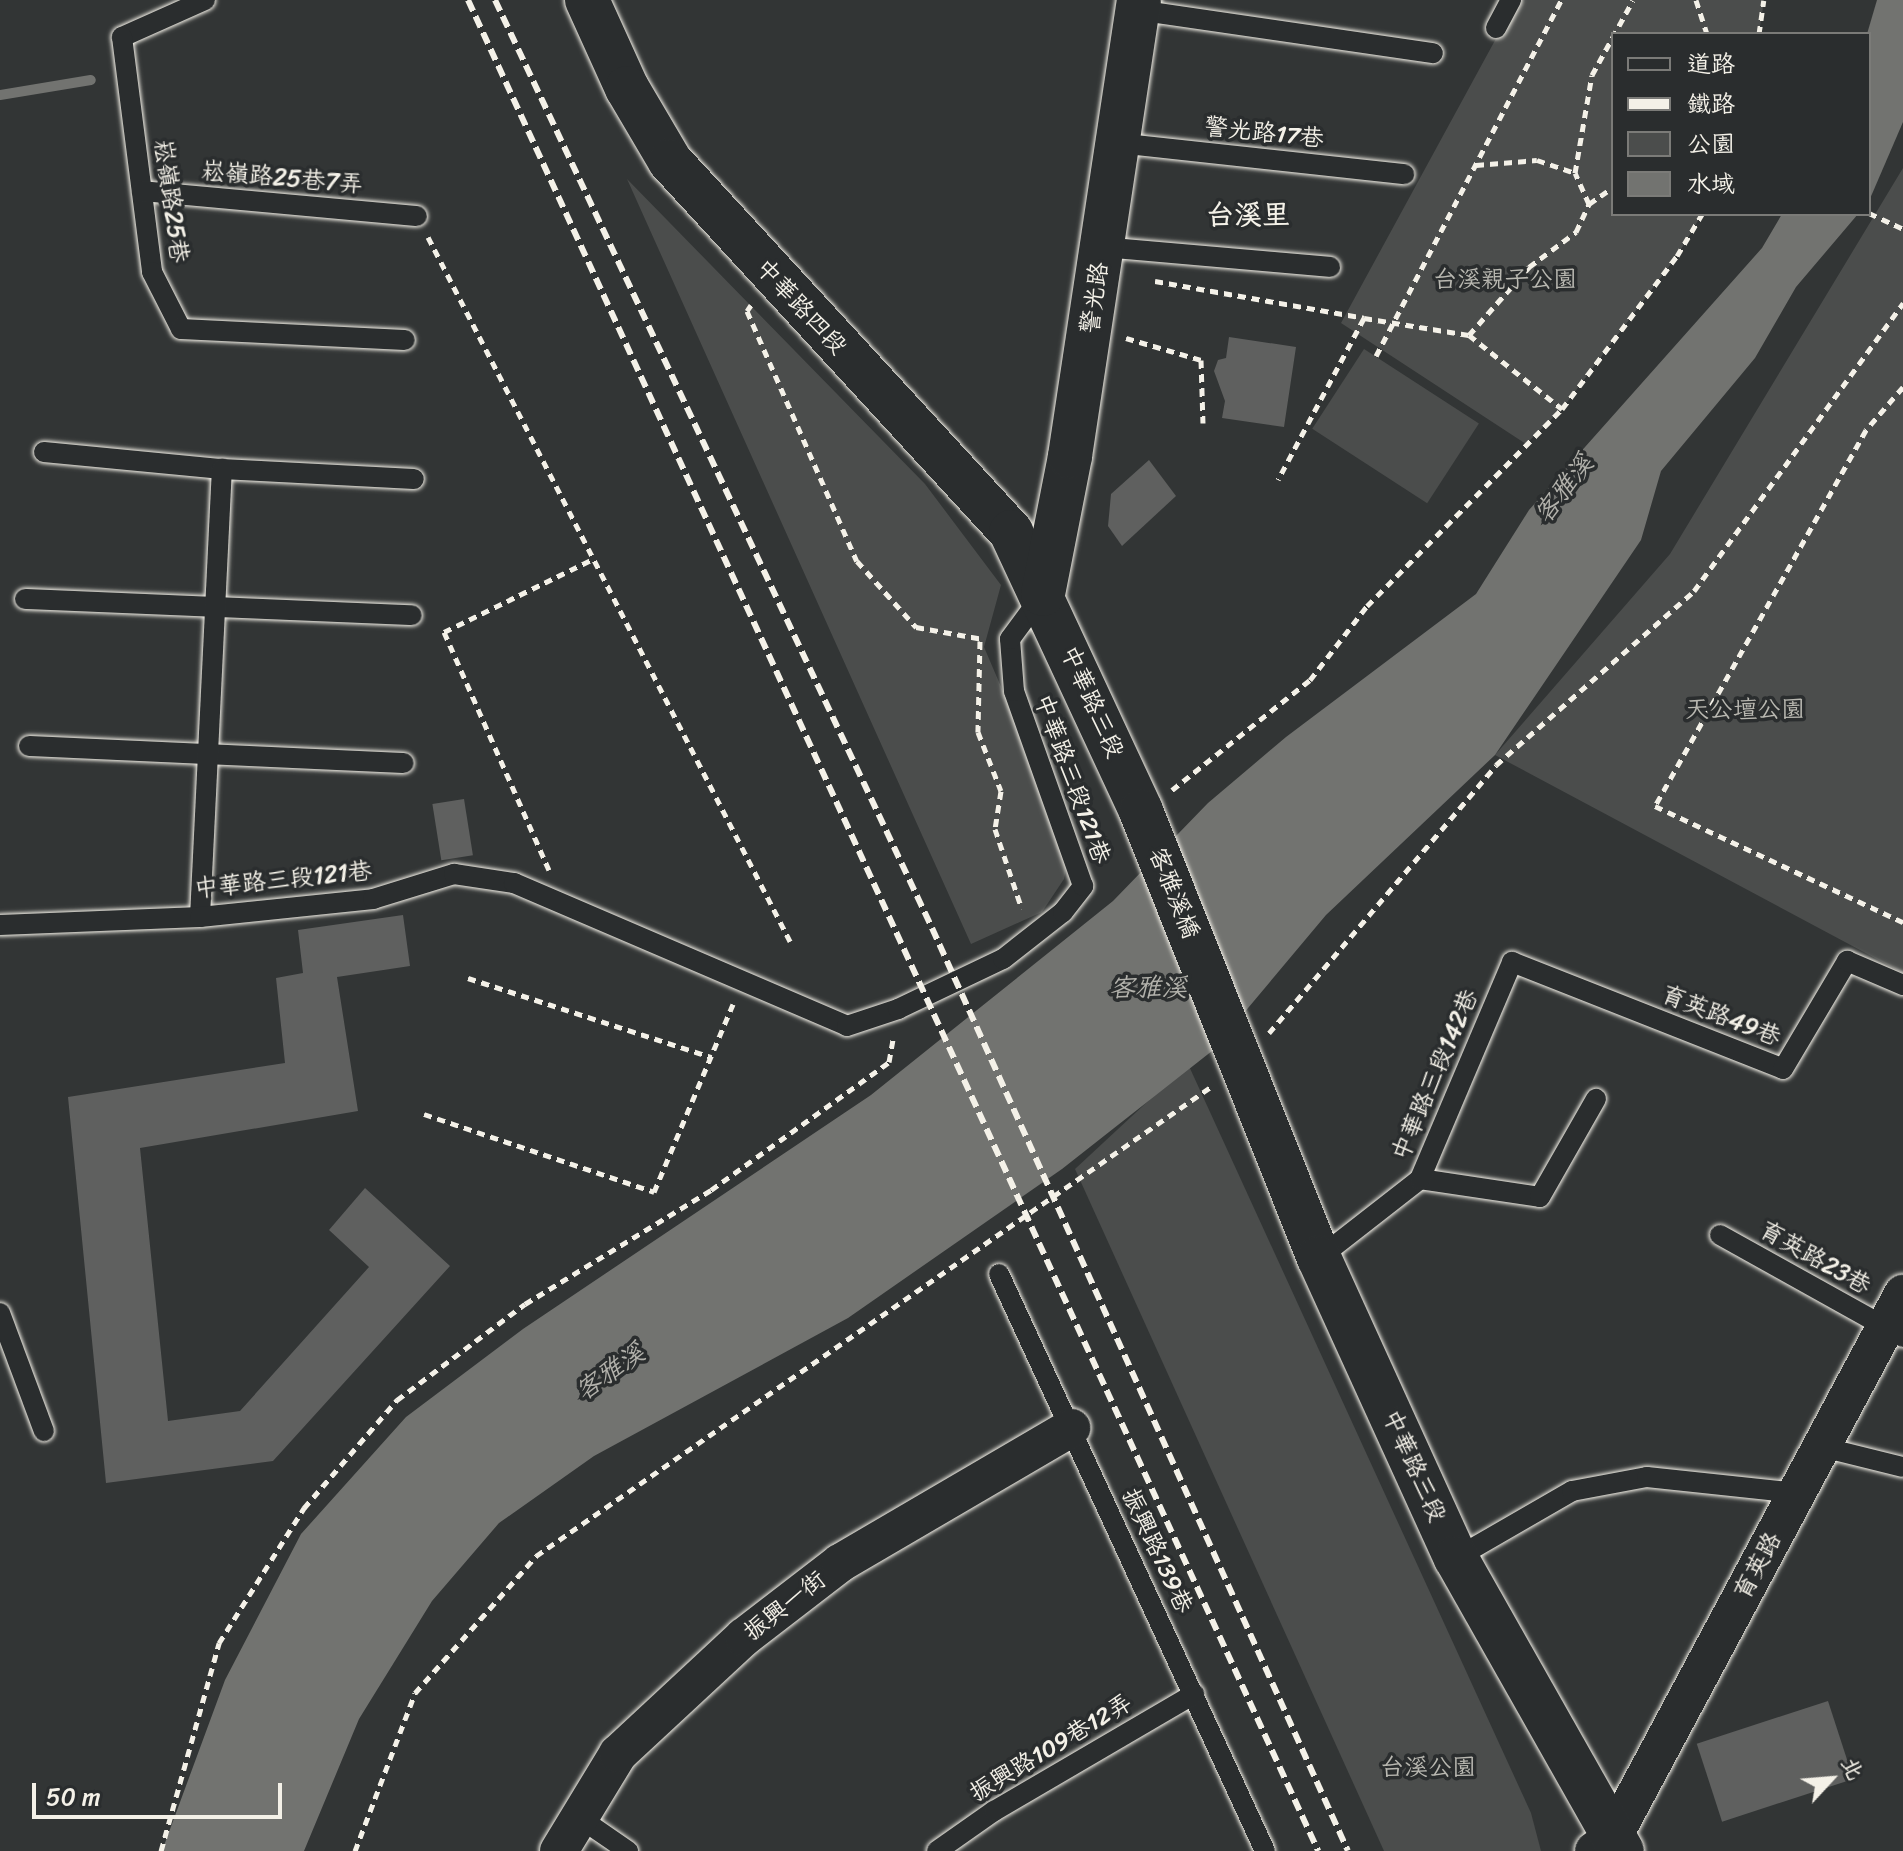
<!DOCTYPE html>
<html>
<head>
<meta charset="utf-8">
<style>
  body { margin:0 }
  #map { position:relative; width:1903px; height:1851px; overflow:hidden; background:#323535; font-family:Sriracha,"LXGW WenKai TC",sans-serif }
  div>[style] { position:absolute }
  .green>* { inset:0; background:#4b4d4c; transform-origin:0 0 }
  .water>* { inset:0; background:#727370 }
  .stream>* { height:10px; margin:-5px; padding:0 5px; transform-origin:5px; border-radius:5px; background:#727370 }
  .building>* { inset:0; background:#5f605f; transform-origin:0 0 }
  .path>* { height:5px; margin-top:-2.5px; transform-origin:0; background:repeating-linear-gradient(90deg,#f4f1e8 0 8px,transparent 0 14px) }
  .roads { filter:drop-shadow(0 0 2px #f4f1e8) drop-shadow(0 0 2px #f4f1e8) }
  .lane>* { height:20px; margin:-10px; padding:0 10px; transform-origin:10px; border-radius:10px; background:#2a2d2e }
  .street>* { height:38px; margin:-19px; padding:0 19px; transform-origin:19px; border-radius:19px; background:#2a2d2e }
  .secondary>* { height:44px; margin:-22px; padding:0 22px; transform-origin:22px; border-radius:22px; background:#2a2d2e }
  .rail>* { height:6px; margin-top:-3px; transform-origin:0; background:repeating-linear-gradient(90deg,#f4f1e8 0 12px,transparent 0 18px) }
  span { translate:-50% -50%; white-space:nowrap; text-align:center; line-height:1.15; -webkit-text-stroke:7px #2a2d2e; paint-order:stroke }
  .street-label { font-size:24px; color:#f4f1e8 }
  .park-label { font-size:24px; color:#b9b8b1 }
  .water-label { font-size:26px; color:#b3b2ac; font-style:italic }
  .quarter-label { font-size:28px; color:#f4f1e8; font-weight:700 }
  .legend { position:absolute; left:1611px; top:32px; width:260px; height:184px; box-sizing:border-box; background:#2a2d2e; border:2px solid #7b7b78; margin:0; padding:10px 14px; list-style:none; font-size:24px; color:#f4f1e8 }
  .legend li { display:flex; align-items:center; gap:16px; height:40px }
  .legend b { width:40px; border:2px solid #7b7b78 }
  .north { position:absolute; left:1791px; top:1739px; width:80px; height:80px; -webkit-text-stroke:6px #2a2d2e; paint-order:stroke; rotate:64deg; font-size:22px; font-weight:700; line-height:32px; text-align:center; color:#f4f1e8 }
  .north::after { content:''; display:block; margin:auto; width:28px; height:36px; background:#f4f1e8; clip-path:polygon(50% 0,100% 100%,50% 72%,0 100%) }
  .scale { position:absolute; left:32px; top:1783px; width:250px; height:36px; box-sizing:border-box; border:4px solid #f4f1e8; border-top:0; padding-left:10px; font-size:24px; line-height:28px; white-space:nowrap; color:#f4f1e8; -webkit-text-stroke:6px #2a2d2e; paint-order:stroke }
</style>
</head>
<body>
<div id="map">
  <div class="green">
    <i style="clip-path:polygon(1517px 0,1764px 0,1759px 34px,1613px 34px,1613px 214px,1702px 214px,1677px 256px,1562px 409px,1526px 444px,1341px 323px)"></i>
    <i style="clip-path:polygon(1903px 168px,1903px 973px,1495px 755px,1670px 554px)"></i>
    <i style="clip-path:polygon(627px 179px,925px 484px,1001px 585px,984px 647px,1070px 848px,1064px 879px,1042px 912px,971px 944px)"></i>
    <i style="left:1364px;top:349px;width:137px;height:95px;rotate:33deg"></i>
    <i style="clip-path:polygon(1188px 1064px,1531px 1813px,1541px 1851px,1384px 1851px,1075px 1169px)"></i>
  </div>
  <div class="water">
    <i style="clip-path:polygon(1877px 0,1903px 0,1903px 122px,1869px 201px,1867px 34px)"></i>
    <i style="clip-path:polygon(1782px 214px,1858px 214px,1796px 287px,1755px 358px,1661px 471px,1641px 540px,1495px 755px,1326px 915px,1212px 1051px,1062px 1169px,848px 1318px,594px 1456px,499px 1523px,432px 1601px,359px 1719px,304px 1851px,162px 1851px,225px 1680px,301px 1534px,406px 1417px,523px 1329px,871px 1095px,1113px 901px,1208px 803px,1286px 737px,1476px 594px,1529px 510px,1762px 248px)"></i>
  </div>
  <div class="stream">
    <i style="left:0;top:95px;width:92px;rotate:-9.4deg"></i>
  </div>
  <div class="building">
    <i style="clip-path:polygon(1229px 337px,1296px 347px,1284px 427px,1222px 418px,1225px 401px,1214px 371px,1218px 360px,1226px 358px)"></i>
    <i style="clip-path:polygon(1149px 460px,1176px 496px,1122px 546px,1108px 526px,1111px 494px)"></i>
    <i style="left:464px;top:799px;width:57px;height:32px;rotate:81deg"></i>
    <i style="clip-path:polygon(403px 915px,410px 966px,337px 977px,358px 1111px,140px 1148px,168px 1421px,240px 1411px,369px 1267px,329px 1230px,365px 1188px,450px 1266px,273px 1461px,106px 1483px,68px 1097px,285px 1063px,276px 978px,303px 973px,298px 930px)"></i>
    <i style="left:1828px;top:1701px;width:82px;height:138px;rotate:72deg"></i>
  </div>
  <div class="path">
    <i style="left:1696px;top:0;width:36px;rotate:72deg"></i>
    <i style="left:1759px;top:34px;width:34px;rotate:-82deg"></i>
    <i style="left:1476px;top:165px;width:61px;rotate:-4.7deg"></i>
    <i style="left:1537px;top:160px;width:40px;rotate:18.9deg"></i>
    <i style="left:1575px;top:173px;width:99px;rotate:-80.2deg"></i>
    <i style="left:1592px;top:75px;width:85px;rotate:-61.3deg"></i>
    <i style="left:1589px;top:204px;width:29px;rotate:-35deg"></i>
    <i style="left:1869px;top:213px;width:38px;rotate:25deg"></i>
    <i style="left:428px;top:237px;width:792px;rotate:62.79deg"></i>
    <i style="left:1155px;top:281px;width:212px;rotate:10deg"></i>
    <i style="left:1364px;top:318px;width:183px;rotate:118deg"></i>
    <i style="left:751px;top:305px;width:7px;rotate:124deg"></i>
    <i style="left:747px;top:311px;width:273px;rotate:66.3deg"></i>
    <i style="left:857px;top:561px;width:89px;rotate:48.2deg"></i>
    <i style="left:916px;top:627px;width:68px;rotate:10.2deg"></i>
    <i style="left:1364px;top:318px;width:106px;rotate:9.2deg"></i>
    <i style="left:1469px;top:335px;width:119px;rotate:38.5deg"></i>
    <i style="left:1469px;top:335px;width:91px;rotate:-48.6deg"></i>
    <i style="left:1529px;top:267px;width:59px;rotate:-36.7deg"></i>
    <i style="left:1576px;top:232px;width:31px;rotate:-65deg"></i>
    <i style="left:1589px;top:204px;width:34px;rotate:-114deg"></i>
    <i style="left:1126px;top:338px;width:78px;rotate:16.3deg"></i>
    <i style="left:1201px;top:360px;width:63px;rotate:88.2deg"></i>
    <i style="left:1376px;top:356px;width:401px;rotate:-62.5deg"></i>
    <i style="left:1903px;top:387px;width:57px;rotate:130.7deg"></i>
    <i style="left:1866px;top:430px;width:431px;rotate:119.3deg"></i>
    <i style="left:1655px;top:806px;width:274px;rotate:25.1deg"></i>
    <i style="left:980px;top:641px;width:91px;rotate:91.3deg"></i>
    <i style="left:978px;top:732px;width:63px;rotate:68.7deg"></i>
    <i style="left:1001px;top:791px;width:38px;rotate:99deg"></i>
    <i style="left:995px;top:829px;width:84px;rotate:71.4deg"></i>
    <i style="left:1172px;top:790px;width:176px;rotate:-38.6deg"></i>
    <i style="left:1310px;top:680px;width:93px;rotate:-52.4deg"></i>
    <i style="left:1367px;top:606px;width:277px;rotate:-45.3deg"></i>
    <i style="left:1562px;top:409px;width:191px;rotate:-53.1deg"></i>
    <i style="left:1677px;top:256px;width:49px;rotate:-59.2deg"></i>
    <i style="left:549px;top:870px;width:260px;rotate:-113.8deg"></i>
    <i style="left:444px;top:632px;width:166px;rotate:-26.1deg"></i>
    <i style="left:468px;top:978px;width:256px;rotate:18deg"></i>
    <i style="left:1269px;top:1033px;width:351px;rotate:-49.7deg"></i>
    <i style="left:1496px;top:765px;width:264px;rotate:-41.3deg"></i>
    <i style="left:1694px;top:591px;width:356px;rotate:-54deg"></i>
    <i style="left:424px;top:1114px;width:243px;rotate:18.7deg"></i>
    <i style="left:654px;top:1192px;width:204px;rotate:-67.2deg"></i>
    <i style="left:161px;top:1851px;width:216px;rotate:-74.4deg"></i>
    <i style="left:219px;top:1643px;width:160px;rotate:-57.8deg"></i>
    <i style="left:304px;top:1508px;width:143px;rotate:-49.3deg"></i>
    <i style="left:397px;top:1400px;width:160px;rotate:-36.9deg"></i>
    <i style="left:525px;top:1304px;width:218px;rotate:-31.5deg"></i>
    <i style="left:711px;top:1190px;width:219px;rotate:-35.7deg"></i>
    <i style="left:889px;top:1062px;width:23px;rotate:-80deg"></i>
    <i style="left:355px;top:1851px;width:169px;rotate:-69.2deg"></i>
    <i style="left:415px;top:1693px;width:183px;rotate:-48.5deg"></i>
    <i style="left:536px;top:1556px;width:823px;rotate:-34.81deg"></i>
  </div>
  <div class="roads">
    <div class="lane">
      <i style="left:205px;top:0;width:91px;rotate:156deg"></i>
      <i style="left:122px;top:37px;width:237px;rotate:82.7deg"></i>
      <i style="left:152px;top:272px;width:64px;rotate:63deg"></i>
      <i style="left:181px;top:329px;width:224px;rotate:2.8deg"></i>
      <i style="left:1137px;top:10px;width:299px;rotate:8.3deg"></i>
      <i style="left:1496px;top:28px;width:32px;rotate:-62deg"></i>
      <i style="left:1117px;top:143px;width:289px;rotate:6.2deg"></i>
      <i style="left:142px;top:191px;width:276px;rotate:5.2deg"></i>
      <i style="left:1102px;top:247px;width:229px;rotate:5deg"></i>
      <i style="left:44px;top:452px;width:179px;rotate:5.5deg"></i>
      <i style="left:222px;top:469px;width:192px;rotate:3deg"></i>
      <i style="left:25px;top:599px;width:387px;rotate:2.4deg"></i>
      <i style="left:29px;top:746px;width:375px;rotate:2.6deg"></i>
      <i style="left:200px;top:917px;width:449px;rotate:-87.2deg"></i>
      <i style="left:0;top:925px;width:200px;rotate:-2.3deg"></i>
      <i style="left:200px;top:917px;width:174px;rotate:-5.9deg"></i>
      <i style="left:373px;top:899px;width:85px;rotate:-17.2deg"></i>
      <i style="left:454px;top:874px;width:61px;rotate:8.5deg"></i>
      <i style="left:514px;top:883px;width:362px;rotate:23.2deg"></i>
      <i style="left:847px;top:1026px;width:54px;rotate:-18.4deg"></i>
      <i style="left:898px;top:1009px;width:116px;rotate:-25.5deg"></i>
      <i style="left:1003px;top:959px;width:76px;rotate:-38.1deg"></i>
      <i style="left:1063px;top:912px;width:33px;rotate:-52deg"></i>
      <i style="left:1083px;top:886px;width:207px;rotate:-109.5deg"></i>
      <i style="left:1014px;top:691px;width:52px;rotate:-94.4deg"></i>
      <i style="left:1010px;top:639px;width:52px;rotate:-53.6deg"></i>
      <i style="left:1420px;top:1179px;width:121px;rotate:8.5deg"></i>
      <i style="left:1540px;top:1197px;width:113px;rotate:-60.3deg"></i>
      <i style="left:1720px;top:1235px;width:210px;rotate:29.1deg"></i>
      <i style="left:1319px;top:1258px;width:128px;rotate:-38deg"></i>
      <i style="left:1420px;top:1179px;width:236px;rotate:-67deg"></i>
      <i style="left:1512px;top:962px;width:291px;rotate:21.5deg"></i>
      <i style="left:1783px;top:1069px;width:126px;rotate:-59.3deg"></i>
      <i style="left:1847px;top:961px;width:61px;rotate:23.2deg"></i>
      <i style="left:999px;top:1274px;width:635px;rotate:65.25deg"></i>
      <i style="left:0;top:1313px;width:126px;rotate:69.6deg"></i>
      <i style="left:1822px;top:1447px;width:83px;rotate:13.9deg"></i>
      <i style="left:1456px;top:1558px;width:134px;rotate:-30deg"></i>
      <i style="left:1572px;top:1491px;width:76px;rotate:-10.6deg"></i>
      <i style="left:1647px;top:1477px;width:151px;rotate:6.1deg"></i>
      <i style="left:577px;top:1816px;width:62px;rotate:34.5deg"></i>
      <i style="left:937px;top:1851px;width:70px;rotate:-35.1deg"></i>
      <i style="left:994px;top:1811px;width:232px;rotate:-30.3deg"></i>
    </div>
    <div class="street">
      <i style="left:559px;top:1851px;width:114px;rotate:-58.7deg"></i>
      <i style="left:618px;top:1754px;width:172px;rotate:-42.9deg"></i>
      <i style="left:744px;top:1637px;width:121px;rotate:-37.6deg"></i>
      <i style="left:840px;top:1563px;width:268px;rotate:-30.3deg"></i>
      <i style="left:1594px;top:1851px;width:24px;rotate:-36deg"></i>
      <i style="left:1613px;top:1837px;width:616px;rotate:-61.89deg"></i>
    </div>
    <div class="secondary">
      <i style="left:587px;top:0;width:97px;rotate:65.6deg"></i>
      <i style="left:627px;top:88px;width:85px;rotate:59.5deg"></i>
      <i style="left:670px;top:161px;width:504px;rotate:47.41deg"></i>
      <i style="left:1011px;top:532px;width:308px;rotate:65deg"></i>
      <i style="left:1141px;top:811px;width:481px;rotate:68.3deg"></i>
      <i style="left:1319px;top:1258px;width:330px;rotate:65.5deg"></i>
      <i style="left:1456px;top:1558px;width:337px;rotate:60.5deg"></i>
      <i style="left:1043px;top:594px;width:141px;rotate:-78.9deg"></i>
      <i style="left:1070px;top:456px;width:461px;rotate:-81.4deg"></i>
    </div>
  </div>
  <div class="rail">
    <i style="left:468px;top:0;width:2037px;rotate:65.33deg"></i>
    <i style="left:495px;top:0;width:1026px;rotate:64.78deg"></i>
    <i style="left:932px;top:928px;width:1012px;rotate:65.74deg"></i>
  </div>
  <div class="street-label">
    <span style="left:1264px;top:133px;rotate:6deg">警光路17巷</span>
    <span style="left:282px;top:178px;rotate:5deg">崧嶺路25巷7弄</span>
    <span style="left:171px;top:201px;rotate:82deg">崧嶺路25巷</span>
    <span style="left:1095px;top:298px;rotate:-82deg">警光路</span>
    <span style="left:801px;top:307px;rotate:47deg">中華路四段</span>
    <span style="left:1092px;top:702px;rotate:66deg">中華路三段</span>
    <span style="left:1072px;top:779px;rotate:70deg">中華路三段121巷</span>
    <span style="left:283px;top:880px;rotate:-6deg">中華路三段121巷</span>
    <span style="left:1174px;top:893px;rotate:68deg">客雅溪橋</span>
    <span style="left:1721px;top:1016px;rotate:21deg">育英路49巷</span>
    <span style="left:1435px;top:1075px;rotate:-67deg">中華路三段142巷</span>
    <span style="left:1815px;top:1258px;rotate:29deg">育英路23巷</span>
    <span style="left:1414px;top:1466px;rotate:66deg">中華路三段</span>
    <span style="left:1157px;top:1551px;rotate:65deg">振興路139巷</span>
    <span style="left:1758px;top:1566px;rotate:-62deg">育英路</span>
    <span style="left:785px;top:1606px;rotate:-38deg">振興一街</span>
    <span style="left:1051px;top:1748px;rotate:-31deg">振興路109巷12弄</span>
  </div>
  <div class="park-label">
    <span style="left:1505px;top:280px">台溪親子公園</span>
    <span style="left:1745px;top:710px">天公壇公園</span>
    <span style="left:1428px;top:1768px">台溪公園</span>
  </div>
  <div class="water-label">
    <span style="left:1564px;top:489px;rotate:-52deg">客雅溪</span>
    <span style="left:1148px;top:988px">客雅溪</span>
    <span style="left:610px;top:1372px;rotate:-35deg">客雅溪</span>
  </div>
  <div class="quarter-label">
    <span style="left:1248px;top:215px">台溪里</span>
  </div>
  <ul class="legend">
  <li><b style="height:10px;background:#2a2d2e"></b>道路</li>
  <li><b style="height:10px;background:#f4f1e8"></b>鐵路</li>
  <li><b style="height:22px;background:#4b4d4c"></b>公園</li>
  <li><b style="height:22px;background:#727370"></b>水域</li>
  </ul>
  <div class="north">北</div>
  <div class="scale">50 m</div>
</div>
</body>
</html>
